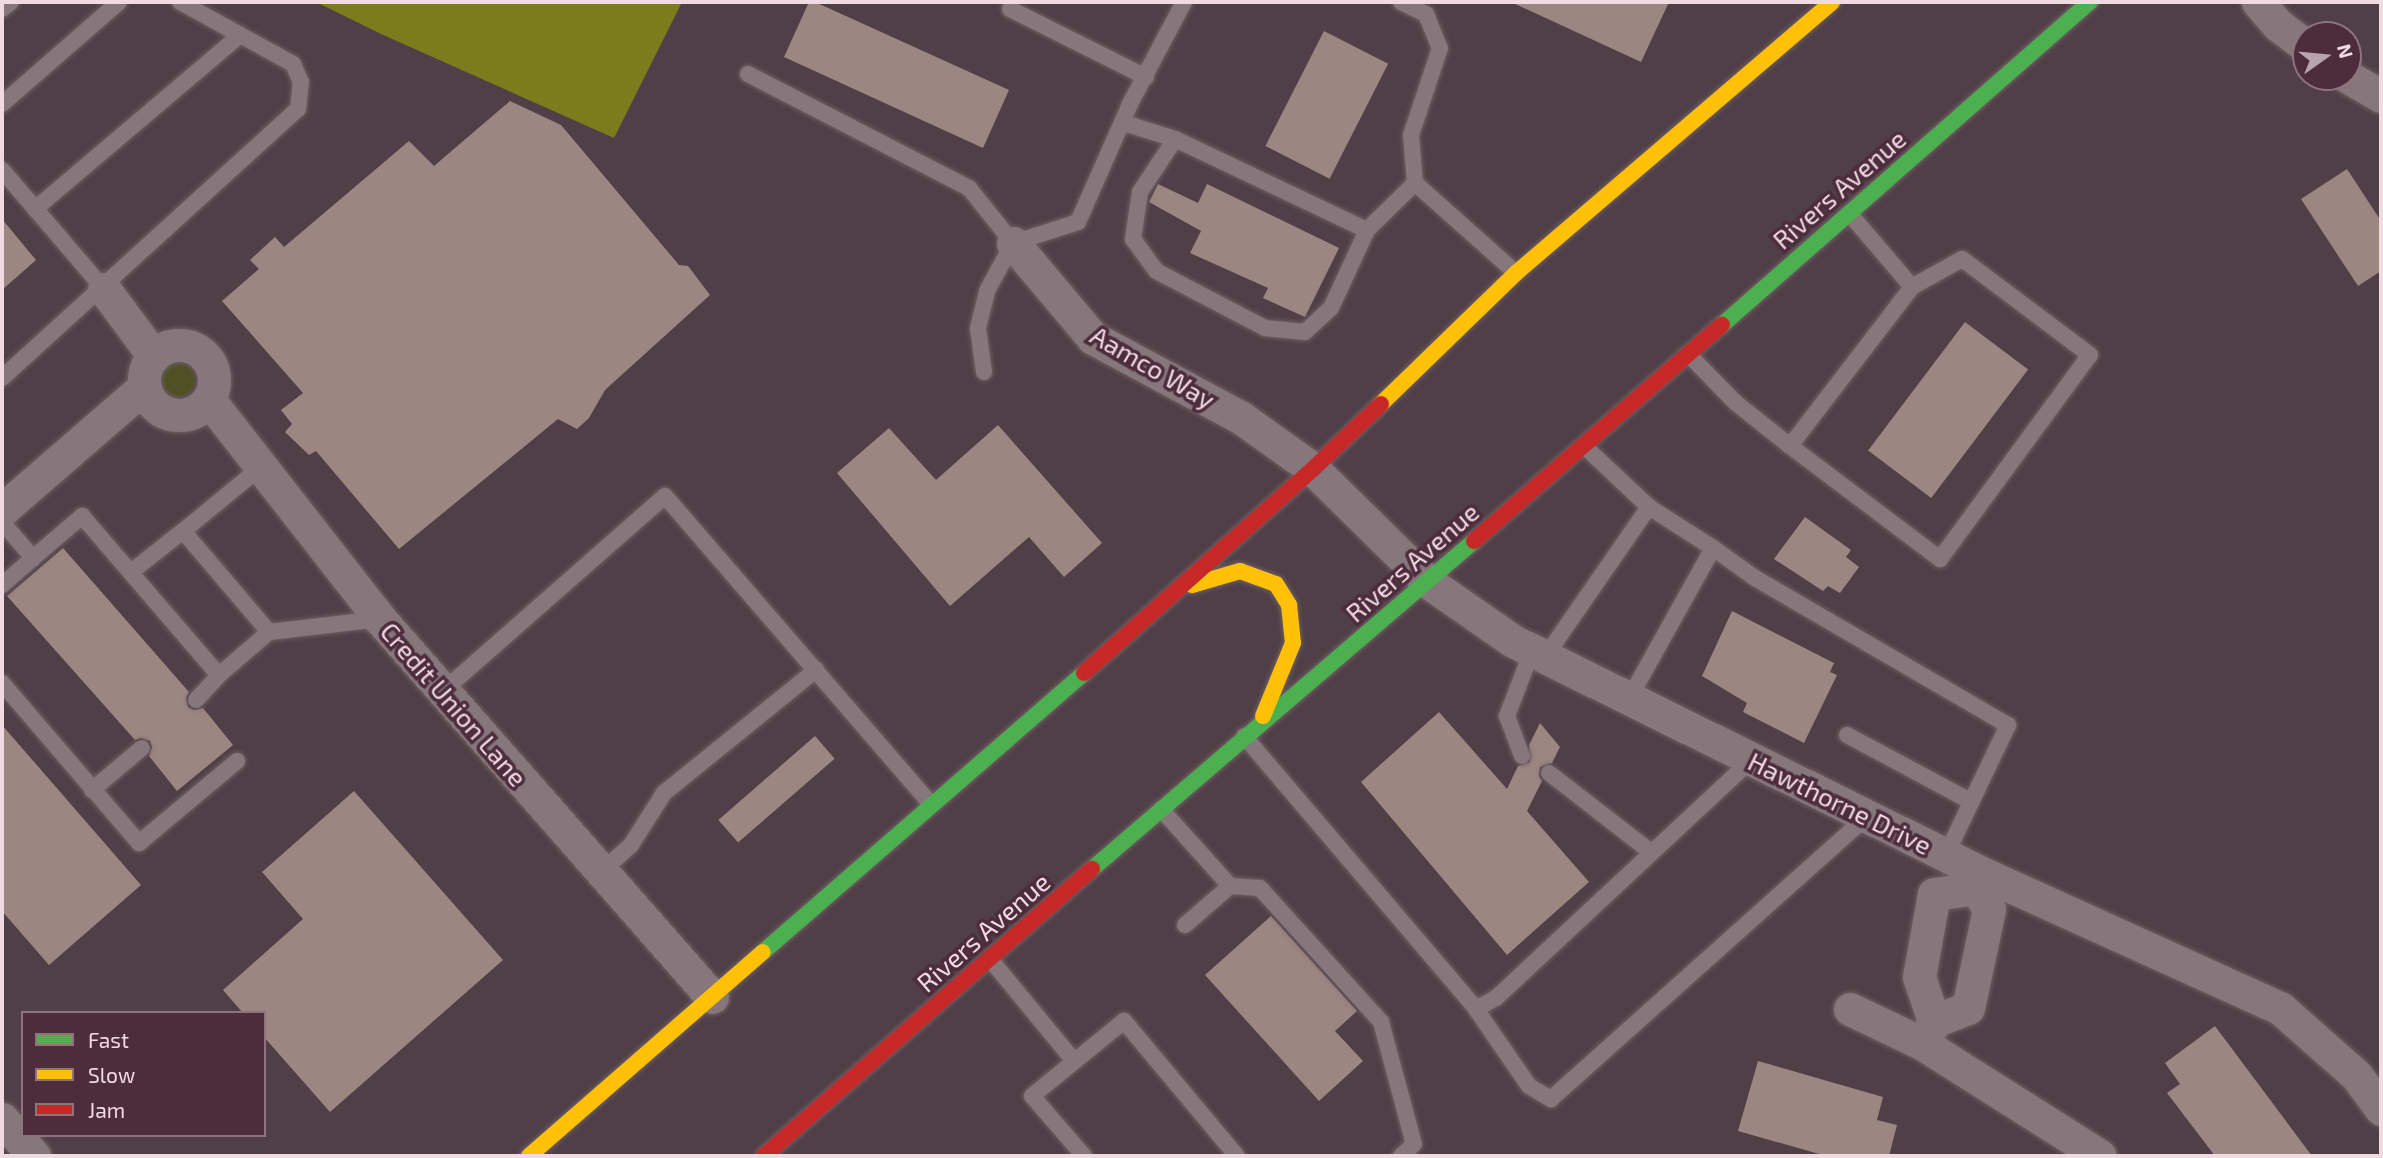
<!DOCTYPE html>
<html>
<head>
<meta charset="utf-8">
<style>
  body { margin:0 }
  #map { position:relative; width:2383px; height:1158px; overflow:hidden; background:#503f46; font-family:"Exo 2",sans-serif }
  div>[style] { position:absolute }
  .green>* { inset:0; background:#4f5023 }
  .round { border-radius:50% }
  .forest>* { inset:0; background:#7b7d1c }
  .building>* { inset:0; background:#9b8682; transform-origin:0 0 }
  .roads { filter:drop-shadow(0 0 2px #6e5e64) drop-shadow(0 0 2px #6e5e64) }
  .lane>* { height:16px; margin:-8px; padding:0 8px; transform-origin:8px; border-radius:8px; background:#86777d }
  .street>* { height:33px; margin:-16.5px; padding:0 16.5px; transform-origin:16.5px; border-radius:16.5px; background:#86777d }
  .street>.ring { margin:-16.5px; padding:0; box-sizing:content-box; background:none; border:33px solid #86777d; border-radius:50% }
  .fast>* { height:16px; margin:-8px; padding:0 8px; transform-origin:8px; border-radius:8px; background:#4caf50 }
  .slow>* { height:16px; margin:-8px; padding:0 8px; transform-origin:8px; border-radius:8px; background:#ffc107 }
  .jam>* { height:16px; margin:-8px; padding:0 8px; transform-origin:8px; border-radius:8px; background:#c62828 }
  span { translate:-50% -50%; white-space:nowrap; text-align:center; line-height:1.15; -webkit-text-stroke:7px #4d2d3b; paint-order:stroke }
  .street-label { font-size:26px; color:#f0dbe3 }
  .frame { position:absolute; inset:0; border:4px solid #f0dbe3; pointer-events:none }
  .legend { position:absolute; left:21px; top:1011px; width:245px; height:126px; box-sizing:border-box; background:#4d2d3b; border:2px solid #8e737e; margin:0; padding:9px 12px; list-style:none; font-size:21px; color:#f0dbe3 }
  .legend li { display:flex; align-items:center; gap:14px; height:35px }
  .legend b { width:35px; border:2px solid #8e737e }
  .north { position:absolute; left:2292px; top:21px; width:70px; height:70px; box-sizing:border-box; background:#4d2d3b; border:2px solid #8e737e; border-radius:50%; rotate:75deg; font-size:19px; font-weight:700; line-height:28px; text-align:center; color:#f0dbe3 }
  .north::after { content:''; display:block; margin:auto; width:24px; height:32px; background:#b8a4ac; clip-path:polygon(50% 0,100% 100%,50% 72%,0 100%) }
</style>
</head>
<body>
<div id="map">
  <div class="green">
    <i class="round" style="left:161px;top:363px;width:34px;height:34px"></i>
  </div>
  <div class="forest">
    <i style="clip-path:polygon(316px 2px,682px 2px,614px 138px,381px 34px)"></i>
  </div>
  <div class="building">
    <i style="clip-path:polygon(809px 2px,815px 2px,1009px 90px,983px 148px,784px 57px)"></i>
    <i style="clip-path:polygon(1511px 2px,1669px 2px,1641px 62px)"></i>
    <i style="left:1324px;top:31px;width:72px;height:129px;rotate:27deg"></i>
    <i style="clip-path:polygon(510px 101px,561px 125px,679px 265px,688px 266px,710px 295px,605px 390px,589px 418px,577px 429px,558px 419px,399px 549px,316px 451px,309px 455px,285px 432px,292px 424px,281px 410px,303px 393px,222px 301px,259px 269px,250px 260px,275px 237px,284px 247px,409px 141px,434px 166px)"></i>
    <i style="clip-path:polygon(2347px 169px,2381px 221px,2381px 271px,2358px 286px,2301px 199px)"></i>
    <i style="clip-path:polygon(1158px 184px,1198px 203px,1207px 184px,1339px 248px,1305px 317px,1263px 298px,1268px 288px,1190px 253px,1201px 231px,1149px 202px)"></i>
    <i style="clip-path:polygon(2px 219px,36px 260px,2px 290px)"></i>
    <i style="left:1965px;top:322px;width:79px;height:161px;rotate:37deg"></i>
    <i style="clip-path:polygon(998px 425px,1102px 543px,1064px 577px,1029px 537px,950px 606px,837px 473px,889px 428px,936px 480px)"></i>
    <i style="clip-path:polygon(1805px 517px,1851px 550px,1846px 557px,1859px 567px,1840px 593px,1828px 586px,1823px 591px,1774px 559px)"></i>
    <i style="clip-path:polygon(63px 548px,189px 692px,186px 698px,188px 707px,194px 710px,203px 708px,233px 745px,177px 791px,149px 756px,152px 747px,150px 741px,141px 738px,135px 740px,7px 596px)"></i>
    <i style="clip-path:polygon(1732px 611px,1834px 663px,1830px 672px,1837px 675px,1804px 743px,1743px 712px,1747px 703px,1702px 676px)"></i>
    <i style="clip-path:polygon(1439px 712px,1507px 789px,1518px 766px,1530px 762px,1529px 745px,1540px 723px,1560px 747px,1552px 763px,1540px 767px,1539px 776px,1542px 781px,1527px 811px,1589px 882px,1507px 955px,1361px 782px)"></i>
    <i style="clip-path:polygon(2px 725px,141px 885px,49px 965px,2px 911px)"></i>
    <i style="left:815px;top:736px;width:30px;height:128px;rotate:49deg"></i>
    <i style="clip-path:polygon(354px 791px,503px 960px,330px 1112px,264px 1037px,264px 1013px,243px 1013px,223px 990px,303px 919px,262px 872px)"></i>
    <i style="clip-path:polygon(1271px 916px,1357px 1011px,1335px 1031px,1363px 1061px,1319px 1101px,1205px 975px)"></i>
    <i style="clip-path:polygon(2215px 1026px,2312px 1156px,2215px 1156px,2167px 1093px,2180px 1084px,2165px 1063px)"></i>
    <i style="clip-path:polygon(1758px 1061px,1883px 1097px,1877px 1120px,1897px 1125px,1889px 1156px,1826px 1156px,1738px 1131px)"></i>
  </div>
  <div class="roads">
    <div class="lane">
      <i style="left:1401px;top:2px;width:28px;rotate:26deg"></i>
      <i style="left:1426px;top:14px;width:37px;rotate:68deg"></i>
      <i style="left:1440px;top:48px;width:92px;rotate:108.4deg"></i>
      <i style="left:1411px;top:135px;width:48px;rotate:85.2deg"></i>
      <i style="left:1415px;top:183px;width:135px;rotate:41.7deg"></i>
      <i style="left:2px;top:9px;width:11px;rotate:-38deg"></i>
      <i style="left:1010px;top:9px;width:152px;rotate:26.6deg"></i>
      <i style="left:748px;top:74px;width:249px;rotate:27.3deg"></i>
      <i style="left:969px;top:188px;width:70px;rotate:51.3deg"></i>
      <i style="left:2px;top:104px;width:155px;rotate:-41.1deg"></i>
      <i style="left:1124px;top:123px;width:53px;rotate:17.4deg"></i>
      <i style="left:1175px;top:139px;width:212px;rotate:25.4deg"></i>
      <i style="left:1367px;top:230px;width:67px;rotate:-44.4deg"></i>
      <i style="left:1175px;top:139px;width:64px;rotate:123.4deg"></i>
      <i style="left:1140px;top:192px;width:48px;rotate:98.5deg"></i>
      <i style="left:1133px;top:239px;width:39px;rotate:54deg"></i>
      <i style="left:1156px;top:271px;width:123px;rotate:27.6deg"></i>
      <i style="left:1265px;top:328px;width:40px;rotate:5.7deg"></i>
      <i style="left:1305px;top:332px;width:35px;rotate:-43deg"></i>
      <i style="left:1331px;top:308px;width:86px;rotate:-65.2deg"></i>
      <i style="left:2px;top:170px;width:157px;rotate:49.4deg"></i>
      <i style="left:35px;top:209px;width:269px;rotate:-40.3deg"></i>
      <i style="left:1688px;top:354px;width:69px;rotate:45.6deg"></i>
      <i style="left:1736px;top:403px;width:69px;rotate:38.5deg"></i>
      <i style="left:1790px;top:446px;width:200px;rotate:-52.5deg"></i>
      <i style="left:1912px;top:287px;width:97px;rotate:-130.4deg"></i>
      <i style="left:984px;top:372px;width:44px;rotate:-97.8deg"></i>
      <i style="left:978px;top:328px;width:38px;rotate:-76deg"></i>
      <i style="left:987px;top:291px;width:55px;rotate:-61.6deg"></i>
      <i style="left:1013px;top:243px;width:68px;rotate:-17.9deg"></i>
      <i style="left:1078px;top:222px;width:129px;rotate:-66.2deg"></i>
      <i style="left:1130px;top:104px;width:115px;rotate:-62.1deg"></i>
      <i style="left:2px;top:378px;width:400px;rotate:-42.3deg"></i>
      <i style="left:298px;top:109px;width:27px;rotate:-84deg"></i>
      <i style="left:301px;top:82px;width:20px;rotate:-114deg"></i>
      <i style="left:293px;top:64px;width:129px;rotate:-151.2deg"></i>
      <i style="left:1584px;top:446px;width:89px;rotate:43.2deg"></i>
      <i style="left:1649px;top:507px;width:76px;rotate:32.6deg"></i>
      <i style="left:1713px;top:548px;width:173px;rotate:119.1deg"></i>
      <i style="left:1790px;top:446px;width:188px;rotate:37deg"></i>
      <i style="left:1940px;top:559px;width:253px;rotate:-53.7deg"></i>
      <i style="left:2090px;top:355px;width:160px;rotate:-143.1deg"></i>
      <i style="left:1962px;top:259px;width:57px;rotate:150.8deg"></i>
      <i style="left:261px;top:467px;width:101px;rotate:140.6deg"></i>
      <i style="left:183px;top:531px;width:133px;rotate:49.6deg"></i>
      <i style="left:269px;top:632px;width:112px;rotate:-6.7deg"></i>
      <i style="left:2px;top:522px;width:48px;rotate:49.3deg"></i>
      <i style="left:33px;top:558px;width:41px;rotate:138.9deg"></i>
      <i style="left:1713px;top:548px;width:52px;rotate:35.5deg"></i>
      <i style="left:1755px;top:578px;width:293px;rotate:30.2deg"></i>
      <i style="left:2008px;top:725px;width:144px;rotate:115.5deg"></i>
      <i style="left:33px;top:558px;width:65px;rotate:-40.6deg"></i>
      <i style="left:82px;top:516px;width:210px;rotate:49.3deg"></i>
      <i style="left:219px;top:675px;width:66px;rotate:-40.7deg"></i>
      <i style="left:131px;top:572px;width:66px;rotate:-38.3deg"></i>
      <i style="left:1545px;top:657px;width:183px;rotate:-55.3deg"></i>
      <i style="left:2px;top:683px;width:211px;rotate:49.4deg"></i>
      <i style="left:139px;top:843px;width:128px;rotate:-39.9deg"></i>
      <i style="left:443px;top:691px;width:295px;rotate:-41.3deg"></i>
      <i style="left:665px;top:496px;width:407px;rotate:49.2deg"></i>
      <i style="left:196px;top:700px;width:34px;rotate:-47deg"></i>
      <i style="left:1847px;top:735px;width:140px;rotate:28.2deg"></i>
      <i style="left:1244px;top:736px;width:358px;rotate:49.6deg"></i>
      <i style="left:1476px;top:1009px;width:23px;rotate:-29deg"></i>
      <i style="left:1496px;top:998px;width:350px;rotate:-43deg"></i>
      <i style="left:1522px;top:756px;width:43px;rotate:-110.6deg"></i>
      <i style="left:1507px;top:716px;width:70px;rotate:-69deg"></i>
      <i style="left:1549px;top:773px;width:130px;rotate:37.8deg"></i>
      <i style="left:92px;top:790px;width:65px;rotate:-40deg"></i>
      <i style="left:1161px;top:809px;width:103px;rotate:48.1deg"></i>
      <i style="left:601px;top:872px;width:40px;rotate:-42deg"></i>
      <i style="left:631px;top:845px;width:62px;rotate:-57.6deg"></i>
      <i style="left:664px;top:793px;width:196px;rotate:-39deg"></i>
      <i style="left:1185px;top:925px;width:60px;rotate:-40.9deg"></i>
      <i style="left:1230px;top:886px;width:30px;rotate:4deg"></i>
      <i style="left:1260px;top:888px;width:181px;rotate:47.9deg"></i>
      <i style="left:1381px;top:1022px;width:126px;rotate:74.9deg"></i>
      <i style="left:1414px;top:1144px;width:18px;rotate:137deg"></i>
      <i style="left:990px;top:959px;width:132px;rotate:50.5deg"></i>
      <i style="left:1476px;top:1009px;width:93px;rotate:55.5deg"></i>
      <i style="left:1529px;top:1086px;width:26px;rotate:31deg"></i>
      <i style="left:1551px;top:1099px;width:424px;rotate:-41.8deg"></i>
      <i style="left:1084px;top:1156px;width:79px;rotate:-130.9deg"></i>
      <i style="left:1032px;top:1096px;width:119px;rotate:-39.2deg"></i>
      <i style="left:1124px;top:1021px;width:176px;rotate:50.1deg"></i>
    </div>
    <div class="street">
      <i style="left:2258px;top:2px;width:30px;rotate:49deg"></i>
      <i style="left:2278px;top:25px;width:35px;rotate:37deg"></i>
      <i style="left:2348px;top:77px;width:38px;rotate:30deg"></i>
      <i style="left:1013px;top:243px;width:124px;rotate:49.9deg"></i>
      <i style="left:1093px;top:338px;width:167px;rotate:28.3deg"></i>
      <i style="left:1240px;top:417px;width:90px;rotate:35.5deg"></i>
      <i style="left:1313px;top:469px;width:161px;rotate:44.5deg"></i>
      <i style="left:1428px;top:582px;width:103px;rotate:34.8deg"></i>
      <i style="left:1513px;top:641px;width:525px;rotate:26.32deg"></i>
      <i style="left:1984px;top:874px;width:325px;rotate:24.4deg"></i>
      <i style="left:2280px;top:1008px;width:101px;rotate:41.4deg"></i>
      <i style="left:2356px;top:1075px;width:42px;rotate:53.7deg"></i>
      <i style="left:104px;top:289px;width:82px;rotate:53.4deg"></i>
      <i class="ring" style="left:144px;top:345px;width:37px;height:37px"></i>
      <i style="left:209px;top:400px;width:278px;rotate:52deg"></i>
      <i style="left:380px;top:619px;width:503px;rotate:48.71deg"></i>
      <i style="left:2px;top:510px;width:188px;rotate:-40.9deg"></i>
      <i style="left:1850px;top:1009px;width:81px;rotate:25.6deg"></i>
      <i style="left:1923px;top:1044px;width:209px;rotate:32.3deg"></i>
      <i style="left:1934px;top:1021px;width:46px;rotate:-108.8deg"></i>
      <i style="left:1919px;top:977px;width:84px;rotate:-79.8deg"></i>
      <i style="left:1934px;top:894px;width:42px;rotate:-8.1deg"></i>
      <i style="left:1923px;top:1044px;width:25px;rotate:-64deg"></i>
      <i style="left:1934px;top:1021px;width:36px;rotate:-21deg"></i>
      <i style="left:1968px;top:1008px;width:101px;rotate:-78deg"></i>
      <i style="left:1989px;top:909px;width:25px;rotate:-122deg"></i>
      <i style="left:2px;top:1119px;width:49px;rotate:49.1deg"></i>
    </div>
    <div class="fast">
      <i style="left:1722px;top:325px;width:490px;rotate:-41.3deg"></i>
      <i style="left:1092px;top:869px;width:503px;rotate:-40.65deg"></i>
      <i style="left:763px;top:952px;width:425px;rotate:-41deg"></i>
    </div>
    <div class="slow">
      <i style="left:1381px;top:404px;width:188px;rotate:-44.1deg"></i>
      <i style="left:1516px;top:273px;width:416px;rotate:-40.6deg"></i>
      <i style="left:1192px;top:585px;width:50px;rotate:-16.3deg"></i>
      <i style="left:1240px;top:571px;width:38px;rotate:20deg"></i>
      <i style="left:1276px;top:584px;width:25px;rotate:58deg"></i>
      <i style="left:1289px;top:605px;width:38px;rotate:84deg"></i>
      <i style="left:1293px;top:643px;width:79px;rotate:112.3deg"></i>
      <i style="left:529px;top:1156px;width:310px;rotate:-41.1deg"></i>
    </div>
    <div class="jam">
      <i style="left:1474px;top:541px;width:329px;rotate:-41.1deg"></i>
      <i style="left:1084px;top:673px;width:307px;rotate:-41.7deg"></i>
      <i style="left:1313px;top:469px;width:94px;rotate:-43.7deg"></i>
      <i style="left:764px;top:1156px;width:436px;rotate:-41.2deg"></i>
    </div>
  </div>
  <div class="street-label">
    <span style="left:1839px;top:189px;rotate:-41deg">Rivers Avenue</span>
    <span style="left:1153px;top:367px;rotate:30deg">Aamco Way</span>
    <span style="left:1412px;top:562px;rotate:-41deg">Rivers Avenue</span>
    <span style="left:454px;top:704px;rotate:49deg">Credit Union Lane</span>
    <span style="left:1840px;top:803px;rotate:26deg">Hawthorne Drive</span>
    <span style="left:983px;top:932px;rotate:-41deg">Rivers Avenue</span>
  </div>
  <div class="frame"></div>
  <ul class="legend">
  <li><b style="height:9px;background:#4caf50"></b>Fast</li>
  <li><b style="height:9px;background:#ffc107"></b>Slow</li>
  <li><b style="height:9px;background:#c62828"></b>Jam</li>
  </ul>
  <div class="north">N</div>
</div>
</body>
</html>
